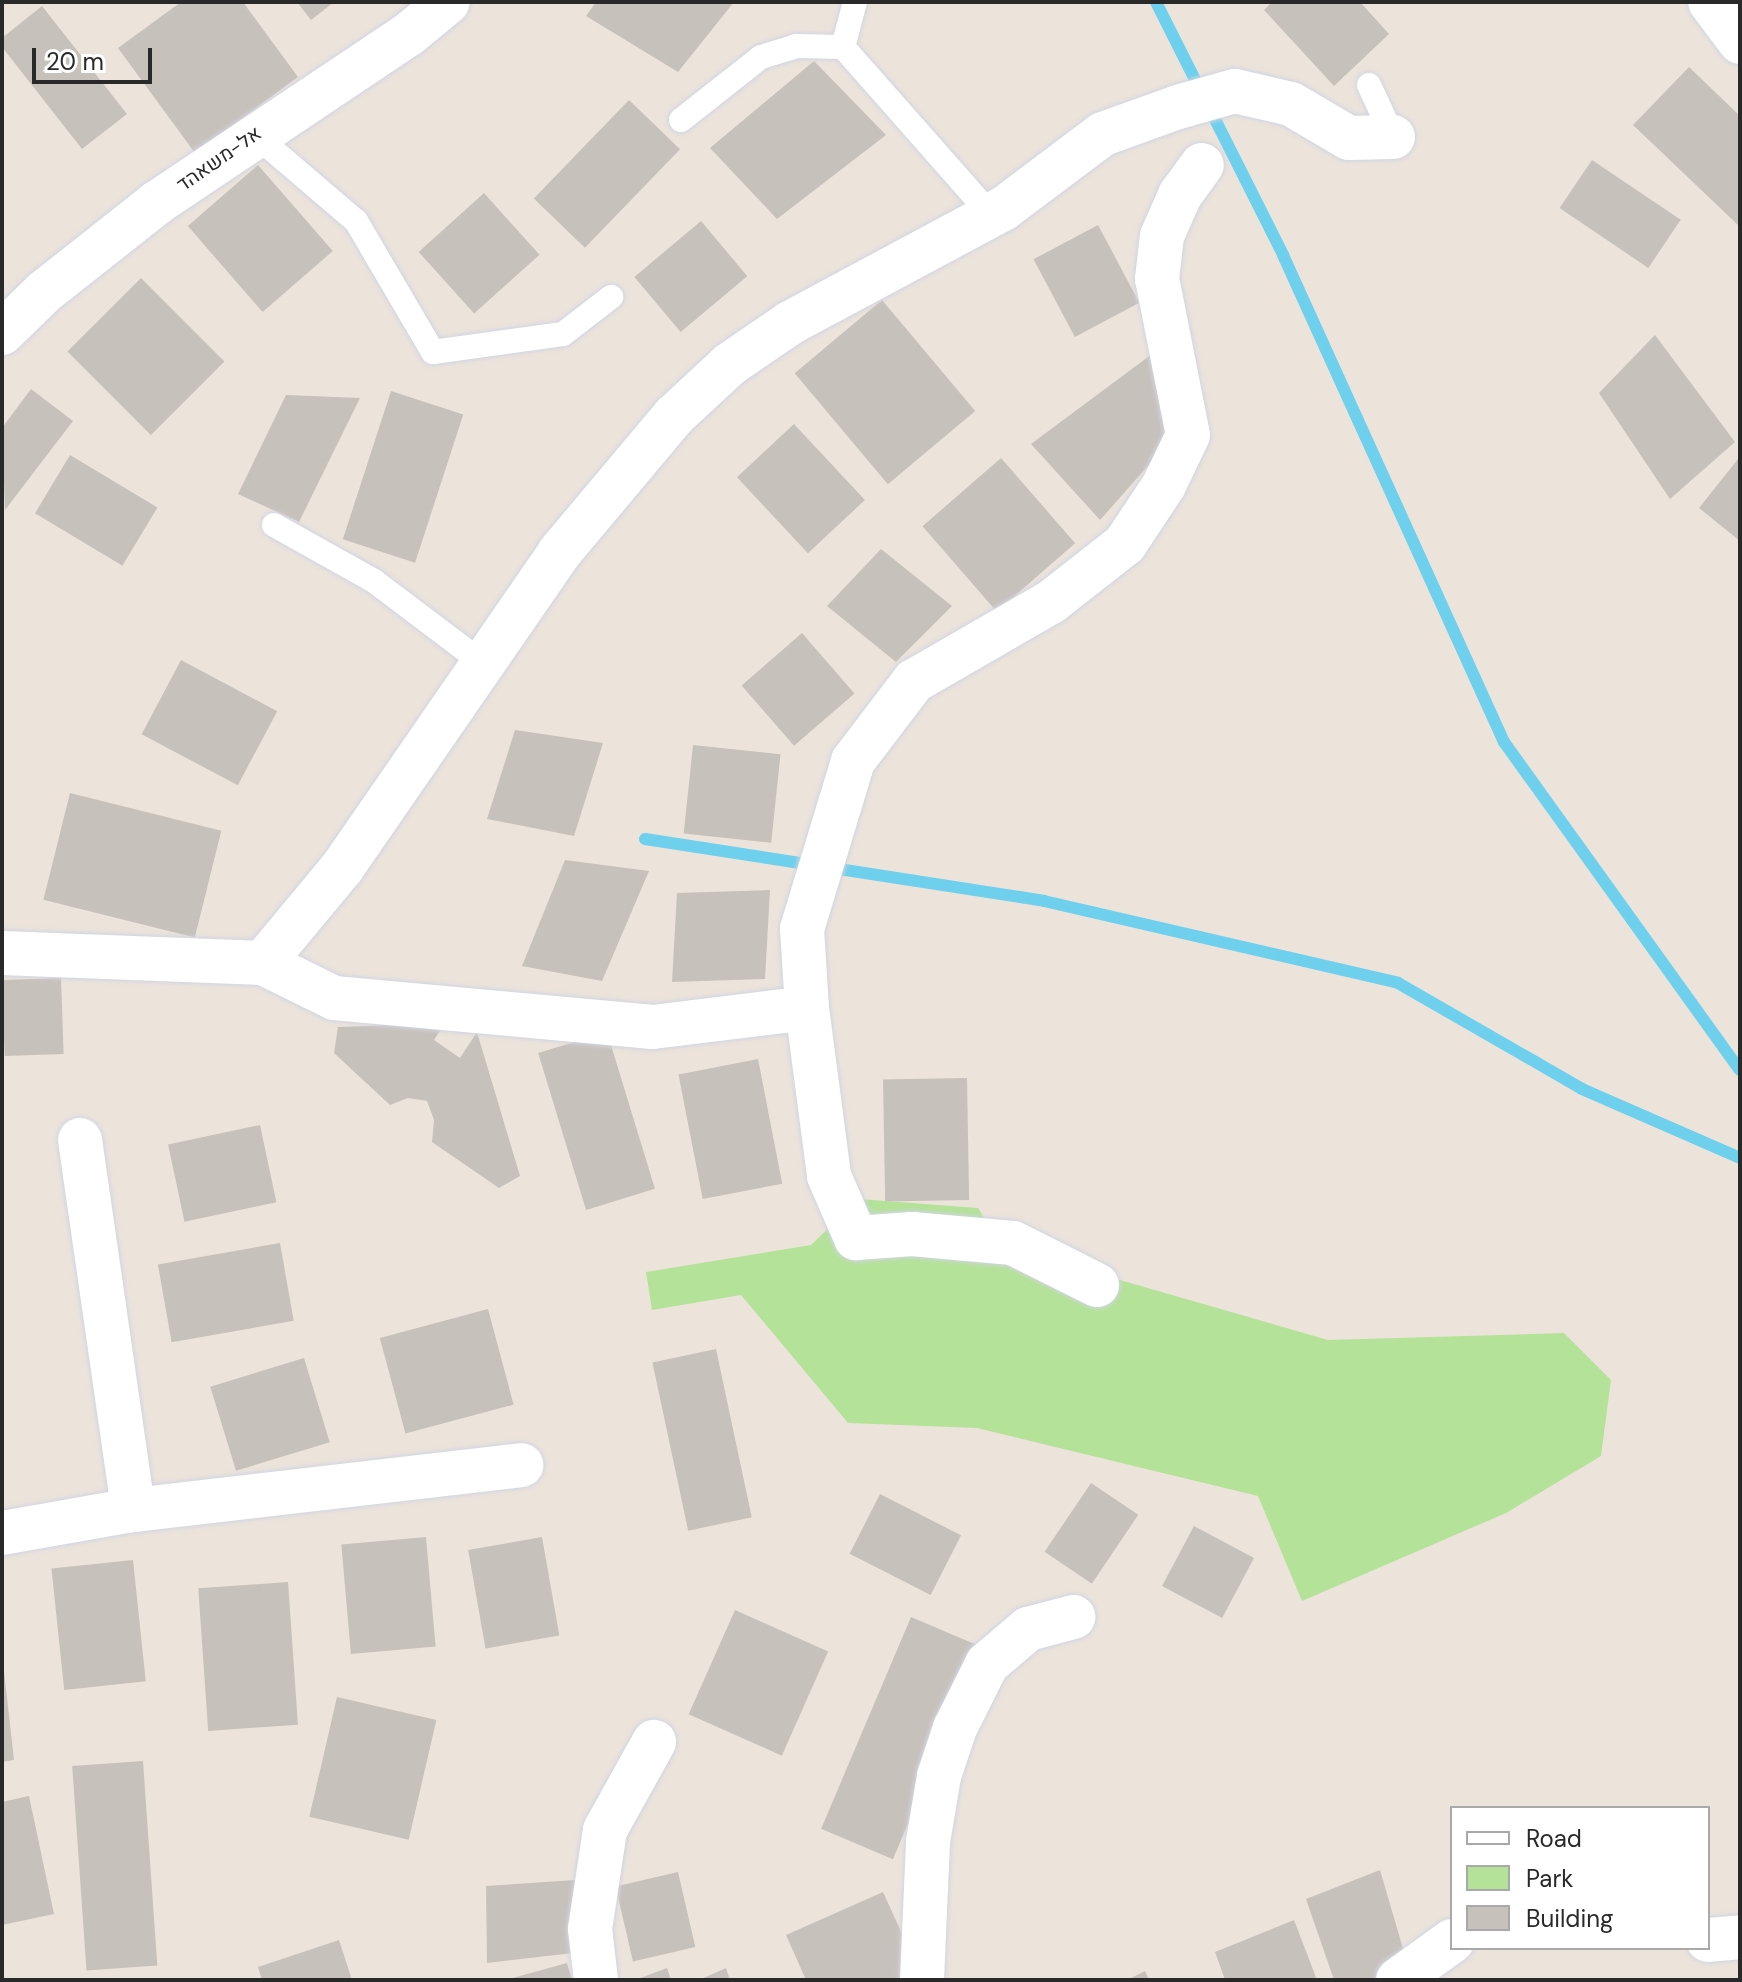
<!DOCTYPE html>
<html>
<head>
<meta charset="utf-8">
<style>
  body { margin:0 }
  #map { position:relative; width:1742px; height:1982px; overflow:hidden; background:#ece4db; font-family:"DM Sans",Heebo,sans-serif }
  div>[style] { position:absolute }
  .green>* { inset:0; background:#b4e298 }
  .stream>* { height:12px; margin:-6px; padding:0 6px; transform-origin:6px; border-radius:6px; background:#6fd0ed }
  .building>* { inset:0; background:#c7c1bb; transform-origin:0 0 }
  .roads { filter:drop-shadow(0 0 2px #d1d5e2) drop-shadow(0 0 2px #d1d5e2) }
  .service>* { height:24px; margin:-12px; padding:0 12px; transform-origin:12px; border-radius:12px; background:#fff }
  .minor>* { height:44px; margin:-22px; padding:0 22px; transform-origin:22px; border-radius:22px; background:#fff }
  .tertiary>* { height:44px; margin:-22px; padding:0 22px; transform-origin:22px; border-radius:22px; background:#fff }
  span { translate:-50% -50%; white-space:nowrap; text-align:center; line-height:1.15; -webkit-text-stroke:7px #fff; paint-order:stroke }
  .street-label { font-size:20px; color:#292929 }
  .frame { position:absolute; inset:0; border:4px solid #292929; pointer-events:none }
  .legend { position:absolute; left:1450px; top:1806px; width:260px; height:144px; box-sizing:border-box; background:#fff; border:2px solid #a9a9a9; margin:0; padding:10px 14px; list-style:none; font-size:24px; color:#292929 }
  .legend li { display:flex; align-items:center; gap:16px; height:40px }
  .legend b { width:40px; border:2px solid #a9a9a9 }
  .scale { position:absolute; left:32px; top:48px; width:120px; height:36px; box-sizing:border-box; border:4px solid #292929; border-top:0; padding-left:10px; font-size:24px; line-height:28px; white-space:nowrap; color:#292929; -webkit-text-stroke:6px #fff; paint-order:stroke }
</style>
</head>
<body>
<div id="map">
  <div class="green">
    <i style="clip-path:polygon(859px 1199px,978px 1208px,1002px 1246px,1328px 1340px,1564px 1333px,1611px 1380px,1601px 1456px,1506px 1513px,1302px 1601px,1258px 1496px,977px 1428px,848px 1423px,741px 1295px,652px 1310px,646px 1272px,811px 1245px)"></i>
  </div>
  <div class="stream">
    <i style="left:1156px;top:2px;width:283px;rotate:63.3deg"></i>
    <i style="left:1283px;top:255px;width:535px;rotate:65.59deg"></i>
    <i style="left:1504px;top:742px;width:404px;rotate:54.3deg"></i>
    <i style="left:645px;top:839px;width:404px;rotate:8.8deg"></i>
    <i style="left:1044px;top:901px;width:363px;rotate:13deg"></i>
    <i style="left:1398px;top:983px;width:212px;rotate:29.9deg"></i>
    <i style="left:1582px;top:1089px;width:172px;rotate:23.6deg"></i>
  </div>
  <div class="building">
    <i style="clip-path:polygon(181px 2px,243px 2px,298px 77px,195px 153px,118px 48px)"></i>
    <i style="clip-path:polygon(297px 2px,334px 2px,311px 20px)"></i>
    <i style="clip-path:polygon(596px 2px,734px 2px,678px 72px,586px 16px)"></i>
    <i style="clip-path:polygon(1272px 2px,1360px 2px,1389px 34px,1334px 86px,1264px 10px)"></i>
    <i style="clip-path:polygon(42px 6px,127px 114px,82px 149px,2px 47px,2px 38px)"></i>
    <i style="clip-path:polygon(814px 61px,886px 135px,777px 219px,710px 148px)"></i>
    <i style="clip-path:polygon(1689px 67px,1740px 116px,1738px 225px,1633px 125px)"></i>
    <i style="left:629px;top:100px;width:71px;height:137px;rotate:44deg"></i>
    <i style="left:1592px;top:160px;width:107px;height:58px;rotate:34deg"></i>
    <i style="left:258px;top:165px;width:114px;height:93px;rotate:49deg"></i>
    <i style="left:484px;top:193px;width:83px;height:88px;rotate:48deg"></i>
    <i style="left:701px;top:221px;width:72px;height:87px;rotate:50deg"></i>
    <i style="left:1098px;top:225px;width:88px;height:73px;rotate:62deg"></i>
    <i style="left:141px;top:278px;width:118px;height:104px;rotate:45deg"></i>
    <i style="left:882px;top:300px;width:145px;height:114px;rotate:50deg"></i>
    <i style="clip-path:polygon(1655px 335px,1735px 442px,1670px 499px,1599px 393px)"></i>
    <i style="clip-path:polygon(1156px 351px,1170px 441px,1100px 520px,1031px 444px)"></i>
    <i style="clip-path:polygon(31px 389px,73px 421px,5px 510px,2px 428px)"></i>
    <i style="left:391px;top:391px;width:76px;height:156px;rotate:18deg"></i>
    <i style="clip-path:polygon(286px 395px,360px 398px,299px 522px,238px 494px)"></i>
    <i style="left:794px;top:424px;width:104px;height:78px;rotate:47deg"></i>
    <i style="left:70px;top:455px;width:102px;height:68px;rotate:31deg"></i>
    <i style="left:1001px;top:458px;width:113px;height:104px;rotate:49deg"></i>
    <i style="clip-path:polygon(1738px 459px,1740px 460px,1740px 541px,1699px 508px)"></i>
    <i style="clip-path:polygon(881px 549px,952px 606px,896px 662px,827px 606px)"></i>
    <i style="left:802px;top:633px;width:80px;height:80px;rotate:49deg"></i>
    <i style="left:181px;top:660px;width:109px;height:84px;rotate:28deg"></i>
    <i style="clip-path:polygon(515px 730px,603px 743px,574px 836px,487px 819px)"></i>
    <i style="left:693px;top:745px;width:88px;height:89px;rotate:6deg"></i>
    <i style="left:70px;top:793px;width:156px;height:110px;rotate:14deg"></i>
    <i style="clip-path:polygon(565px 860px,649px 871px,602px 981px,522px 966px)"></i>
    <i style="clip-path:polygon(770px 890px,765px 979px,672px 982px,677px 893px)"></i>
    <i style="left:61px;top:978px;width:76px;height:59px;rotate:88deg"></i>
    <i style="clip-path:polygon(445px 1023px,434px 1040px,460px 1058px,477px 1032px,520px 1176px,499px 1188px,432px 1142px,434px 1120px,427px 1101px,408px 1098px,390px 1105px,334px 1053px,338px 1027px)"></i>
    <i style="left:607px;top:1032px;width:164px;height:72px;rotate:73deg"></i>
    <i style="left:758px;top:1059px;width:127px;height:81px;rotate:79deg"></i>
    <i style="left:967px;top:1078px;width:122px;height:84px;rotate:89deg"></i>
    <i style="left:260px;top:1125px;width:79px;height:94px;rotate:78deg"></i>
    <i style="left:280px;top:1243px;width:79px;height:124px;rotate:80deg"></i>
    <i style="left:488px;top:1309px;width:99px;height:112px;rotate:75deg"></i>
    <i style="left:716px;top:1349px;width:172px;height:65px;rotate:78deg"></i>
    <i style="left:304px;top:1358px;width:88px;height:98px;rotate:73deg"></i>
    <i style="left:1091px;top:1483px;width:57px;height:83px;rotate:34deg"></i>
    <i style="left:880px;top:1494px;width:91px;height:67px;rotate:27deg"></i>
    <i style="left:1194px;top:1526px;width:68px;height:68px;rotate:28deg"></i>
    <i style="left:426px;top:1537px;width:110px;height:85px;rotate:85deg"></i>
    <i style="left:542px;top:1537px;width:100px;height:75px;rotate:80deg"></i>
    <i style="left:133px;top:1560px;width:122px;height:82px;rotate:84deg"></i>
    <i style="left:288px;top:1582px;width:143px;height:90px;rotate:86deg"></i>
    <i style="left:735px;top:1610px;width:102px;height:114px;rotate:24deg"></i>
    <i style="left:911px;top:1617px;width:78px;height:230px;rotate:23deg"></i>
    <i style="clip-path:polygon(2px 1653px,14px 1760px,2px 1762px)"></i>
    <i style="left:337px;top:1697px;width:102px;height:123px;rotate:13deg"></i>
    <i style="left:143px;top:1761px;width:205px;height:71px;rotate:86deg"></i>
    <i style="clip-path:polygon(29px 1796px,54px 1914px,2px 1925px,2px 1802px)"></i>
    <i style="clip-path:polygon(1380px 1870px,1409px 1969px,1379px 1980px,1334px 1980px,1306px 1899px)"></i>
    <i style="left:678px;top:1872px;width:77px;height:64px;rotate:77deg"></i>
    <i style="clip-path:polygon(575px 1880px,573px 1953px,487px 1963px,486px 1886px)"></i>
    <i style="clip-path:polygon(883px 1892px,920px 1973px,905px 1980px,806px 1980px,786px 1935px)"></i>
    <i style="clip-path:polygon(1294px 1920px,1317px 1980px,1225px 1980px,1215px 1952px)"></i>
    <i style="clip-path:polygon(339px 1940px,352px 1980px,262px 1980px,258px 1967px)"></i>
    <i style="clip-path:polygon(567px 1963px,572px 1980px,510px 1980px,509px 1979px)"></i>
    <i style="clip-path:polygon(667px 1968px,671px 1980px,635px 1980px)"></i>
    <i style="clip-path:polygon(726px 1968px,730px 1980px,699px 1980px)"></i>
    <i style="clip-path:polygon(1145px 1971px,1149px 1980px,1127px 1980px)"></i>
  </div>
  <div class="roads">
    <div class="service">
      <i style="left:843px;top:47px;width:47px;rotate:-75.1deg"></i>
      <i style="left:1369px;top:85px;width:57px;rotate:65.2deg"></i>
      <i style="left:681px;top:120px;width:102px;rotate:-38.2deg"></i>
      <i style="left:761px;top:57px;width:37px;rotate:-17deg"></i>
      <i style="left:796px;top:46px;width:47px;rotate:1.2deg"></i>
      <i style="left:843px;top:47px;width:225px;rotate:48.6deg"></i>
      <i style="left:254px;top:134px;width:134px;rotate:40.5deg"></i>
      <i style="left:356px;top:221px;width:152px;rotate:59.6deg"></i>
      <i style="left:433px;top:352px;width:131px;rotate:-7.9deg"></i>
      <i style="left:563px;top:334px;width:61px;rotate:-37.6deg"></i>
      <i style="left:274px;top:525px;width:115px;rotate:29.2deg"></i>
      <i style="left:374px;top:581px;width:136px;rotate:37deg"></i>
    </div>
    <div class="minor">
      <i style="left:2px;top:953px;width:261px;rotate:2.2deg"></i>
      <i style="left:263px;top:963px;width:79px;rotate:26.2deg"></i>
      <i style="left:334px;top:998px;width:320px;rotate:5.2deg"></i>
      <i style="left:653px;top:1027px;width:155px;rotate:-7deg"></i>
      <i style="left:807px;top:1008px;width:79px;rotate:-93.6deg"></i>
      <i style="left:802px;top:929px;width:176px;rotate:-73.1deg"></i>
      <i style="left:853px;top:761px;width:101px;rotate:-52.7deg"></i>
      <i style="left:914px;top:681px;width:158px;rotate:-30deg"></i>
      <i style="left:1051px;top:602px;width:94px;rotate:-38.1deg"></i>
      <i style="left:1125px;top:544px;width:71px;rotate:-56.5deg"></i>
      <i style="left:1164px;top:485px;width:55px;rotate:-64.4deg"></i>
      <i style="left:1188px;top:435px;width:159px;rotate:-101.2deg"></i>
      <i style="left:1157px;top:279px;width:43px;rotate:-83.4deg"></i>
      <i style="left:1162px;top:236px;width:45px;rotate:-66.3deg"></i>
      <i style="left:1180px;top:195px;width:37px;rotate:-54deg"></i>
      <i style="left:263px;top:963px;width:124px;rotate:-50.3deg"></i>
      <i style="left:342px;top:868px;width:383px;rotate:-55.4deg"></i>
      <i style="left:559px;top:553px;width:179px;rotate:-50deg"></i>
      <i style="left:674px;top:416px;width:76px;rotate:-42.9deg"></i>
      <i style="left:730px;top:364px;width:73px;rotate:-34.3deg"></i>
      <i style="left:790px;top:323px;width:242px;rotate:-28.2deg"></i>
      <i style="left:1003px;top:209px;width:125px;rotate:-36.9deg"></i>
      <i style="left:1103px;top:134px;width:80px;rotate:-19.8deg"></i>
      <i style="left:1178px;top:107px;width:59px;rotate:-15.7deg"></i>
      <i style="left:1235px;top:91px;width:57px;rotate:13.1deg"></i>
      <i style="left:1291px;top:104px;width:67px;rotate:30.4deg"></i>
      <i style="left:1349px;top:138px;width:44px;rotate:-1.3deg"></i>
      <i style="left:807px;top:1008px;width:169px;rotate:82.5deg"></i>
      <i style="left:829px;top:1176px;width:68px;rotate:66.5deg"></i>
      <i style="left:856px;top:1238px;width:56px;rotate:-4.1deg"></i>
      <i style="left:912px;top:1234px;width:101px;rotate:5.1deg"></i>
      <i style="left:1013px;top:1243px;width:94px;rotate:26.6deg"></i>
      <i style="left:80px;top:1140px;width:374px;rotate:81.8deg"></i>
      <i style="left:2px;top:1533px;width:133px;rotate:-10deg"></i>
      <i style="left:133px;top:1510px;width:391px;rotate:-6.6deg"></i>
      <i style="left:1708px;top:1940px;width:32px;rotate:-5deg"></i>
      <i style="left:596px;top:1980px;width:51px;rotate:-96.7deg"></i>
      <i style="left:590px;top:1929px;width:100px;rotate:-81.4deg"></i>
      <i style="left:605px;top:1830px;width:101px;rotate:-60.9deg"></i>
      <i style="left:922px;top:1980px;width:138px;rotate:-87.5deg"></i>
      <i style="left:928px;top:1842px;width:67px;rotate:-80.5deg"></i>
      <i style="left:939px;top:1776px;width:51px;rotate:-71.6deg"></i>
      <i style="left:955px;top:1728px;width:72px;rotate:-63.4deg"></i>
      <i style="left:987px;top:1664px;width:54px;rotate:-40.5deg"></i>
      <i style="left:1028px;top:1629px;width:47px;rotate:-14.9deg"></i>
      <i style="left:1398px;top:1980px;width:67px;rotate:-35.8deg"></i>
    </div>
    <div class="tertiary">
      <i style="left:1710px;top:2px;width:50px;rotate:53.1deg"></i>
      <i style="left:2px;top:333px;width:59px;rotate:-44.3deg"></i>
      <i style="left:44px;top:292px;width:145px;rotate:-38.3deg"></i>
      <i style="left:158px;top:202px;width:302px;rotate:-33.8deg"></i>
      <i style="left:409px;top:34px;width:50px;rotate:-39.4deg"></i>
    </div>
  </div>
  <div class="street-label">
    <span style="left:219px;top:159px;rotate:-35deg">אל-משאהד</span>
  </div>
  <div class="frame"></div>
  <ul class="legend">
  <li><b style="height:10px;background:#fff"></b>Road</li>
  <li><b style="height:22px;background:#b4e298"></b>Park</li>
  <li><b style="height:22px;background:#c7c1bb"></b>Building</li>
  </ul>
  <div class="scale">20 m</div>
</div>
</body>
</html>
